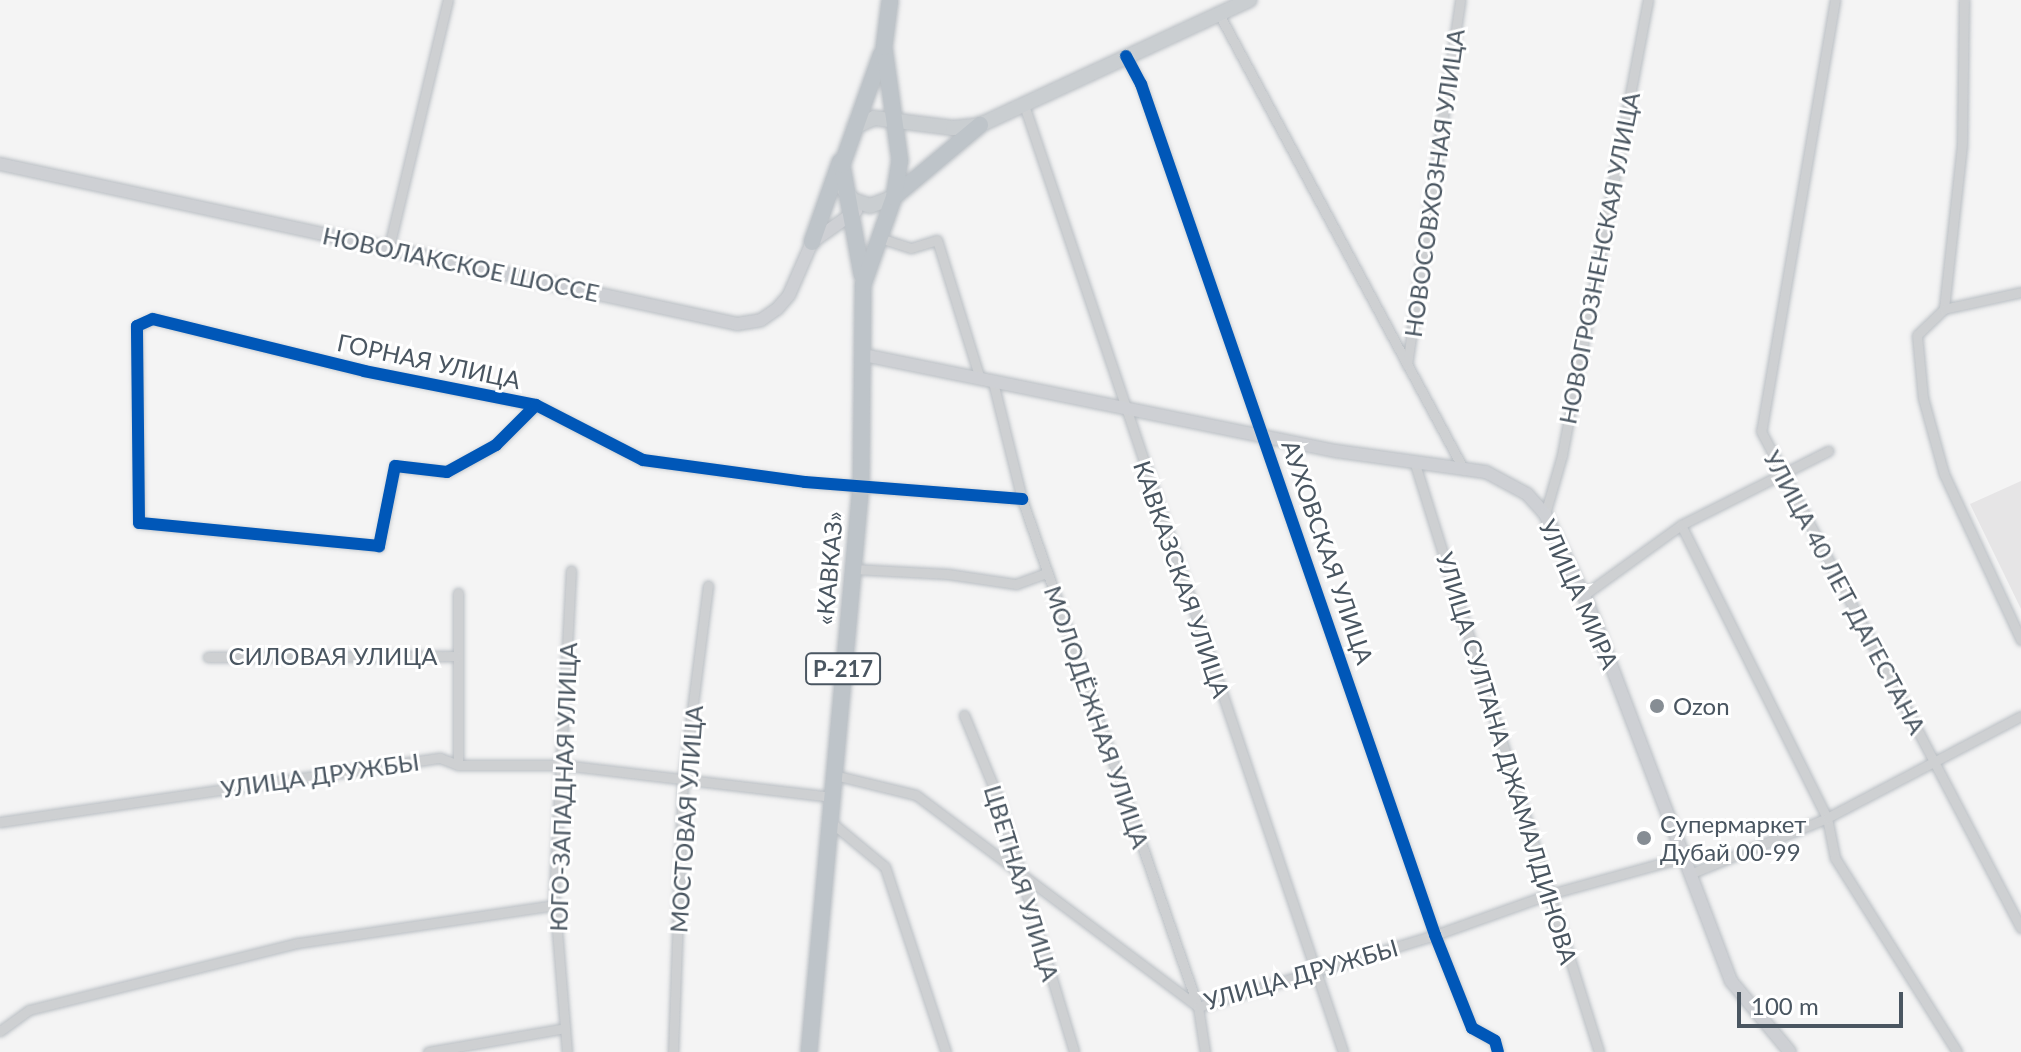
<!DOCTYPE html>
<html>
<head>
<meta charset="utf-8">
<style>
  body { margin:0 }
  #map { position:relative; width:2021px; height:1052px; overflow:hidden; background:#f4f4f4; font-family:Lato,sans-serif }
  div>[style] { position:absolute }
  .education>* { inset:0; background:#e6e5e6 }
  .roads { filter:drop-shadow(0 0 2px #b9bec3) drop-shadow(0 0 2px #b9bec3) }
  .street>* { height:9px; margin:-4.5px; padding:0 4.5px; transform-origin:4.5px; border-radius:4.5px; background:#ced0d2 }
  .secondary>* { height:12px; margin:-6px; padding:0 6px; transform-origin:6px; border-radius:6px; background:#ced0d4 }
  .primary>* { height:14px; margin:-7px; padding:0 7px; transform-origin:7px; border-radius:7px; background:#caced1 }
  .highway>* { height:16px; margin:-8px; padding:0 8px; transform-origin:8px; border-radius:8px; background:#bec4c9 }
  .cycleway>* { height:12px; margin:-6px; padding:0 6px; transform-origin:6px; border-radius:6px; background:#0057b8 }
  .dots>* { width:22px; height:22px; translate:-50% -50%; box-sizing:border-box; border:4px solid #fff; border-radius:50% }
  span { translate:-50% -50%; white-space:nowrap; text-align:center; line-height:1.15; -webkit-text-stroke:6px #fff; paint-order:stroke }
  .shield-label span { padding:2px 6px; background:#fff; border:2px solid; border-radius:6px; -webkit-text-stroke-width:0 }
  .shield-label { font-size:22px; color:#4a5661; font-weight:700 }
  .street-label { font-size:24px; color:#4a5661 }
  .poi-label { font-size:24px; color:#4a5661 }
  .left { translate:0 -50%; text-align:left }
  .scale { position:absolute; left:1737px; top:992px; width:166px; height:36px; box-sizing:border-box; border:4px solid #4a5661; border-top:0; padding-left:10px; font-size:24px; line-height:28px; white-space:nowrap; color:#4a5661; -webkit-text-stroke:6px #fff; paint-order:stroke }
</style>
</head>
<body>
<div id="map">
  <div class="education">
    <i style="clip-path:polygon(2021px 481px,2021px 609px,1970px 504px)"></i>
  </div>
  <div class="roads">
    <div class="street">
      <i style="left:1835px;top:0;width:437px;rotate:99.7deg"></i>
      <i style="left:1761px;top:431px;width:561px;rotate:62.38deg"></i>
      <i style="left:1964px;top:0;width:145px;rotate:90.8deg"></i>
      <i style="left:1962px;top:145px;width:165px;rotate:96.3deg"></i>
      <i style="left:1944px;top:309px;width:37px;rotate:136deg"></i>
      <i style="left:1917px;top:335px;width:63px;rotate:84.6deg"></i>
      <i style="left:1923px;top:398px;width:79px;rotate:74.6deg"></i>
      <i style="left:1944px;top:474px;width:183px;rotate:65.1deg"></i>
      <i style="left:1219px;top:14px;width:518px;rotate:61.75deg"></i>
      <i style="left:1126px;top:56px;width:32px;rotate:62deg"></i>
      <i style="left:1141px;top:84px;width:900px;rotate:70.94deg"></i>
      <i style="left:1435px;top:935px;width:100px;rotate:68.3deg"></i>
      <i style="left:1472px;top:1028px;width:26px;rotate:29deg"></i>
      <i style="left:1495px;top:1041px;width:11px;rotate:75deg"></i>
      <i style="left:1024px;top:105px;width:999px;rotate:71.38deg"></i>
      <i style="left:886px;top:240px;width:26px;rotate:18deg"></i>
      <i style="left:911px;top:248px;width:27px;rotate:-17deg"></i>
      <i style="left:937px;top:240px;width:145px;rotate:72.8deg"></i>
      <i style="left:389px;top:247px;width:254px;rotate:-76.6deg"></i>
      <i style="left:1944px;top:309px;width:79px;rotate:-12.4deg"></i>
      <i style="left:1407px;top:365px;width:369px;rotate:-81.7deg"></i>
      <i style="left:993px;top:382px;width:121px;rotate:76.1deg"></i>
      <i style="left:1022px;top:499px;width:538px;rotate:70.89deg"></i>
      <i style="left:1198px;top:1007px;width:46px;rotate:81.2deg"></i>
      <i style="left:536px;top:405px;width:57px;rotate:135deg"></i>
      <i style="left:496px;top:445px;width:56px;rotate:151.1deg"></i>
      <i style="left:447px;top:472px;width:52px;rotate:-173.4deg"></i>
      <i style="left:395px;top:466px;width:82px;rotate:101.3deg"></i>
      <i style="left:379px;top:546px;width:241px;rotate:-174.5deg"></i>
      <i style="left:139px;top:523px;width:197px;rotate:-90.6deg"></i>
      <i style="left:137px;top:326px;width:17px;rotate:-24deg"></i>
      <i style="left:153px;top:319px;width:217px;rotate:13.8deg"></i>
      <i style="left:364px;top:371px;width:175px;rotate:11.2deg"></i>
      <i style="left:536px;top:405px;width:120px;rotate:27.2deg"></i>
      <i style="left:643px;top:460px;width:163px;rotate:7.7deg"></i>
      <i style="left:805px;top:482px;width:218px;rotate:4.5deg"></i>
      <i style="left:1415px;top:464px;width:616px;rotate:72.62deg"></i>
      <i style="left:1545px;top:514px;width:61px;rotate:-73.9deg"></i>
      <i style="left:1562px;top:455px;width:463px;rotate:-79.3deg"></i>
      <i style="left:1681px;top:525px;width:327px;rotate:63.5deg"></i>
      <i style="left:1827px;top:818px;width:41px;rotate:78.7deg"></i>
      <i style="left:1835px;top:858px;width:229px;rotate:57.8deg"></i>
      <i style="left:853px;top:569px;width:95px;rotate:3deg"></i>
      <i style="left:948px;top:574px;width:69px;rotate:8.4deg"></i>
      <i style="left:1016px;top:584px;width:33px;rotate:-20deg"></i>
      <i style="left:458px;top:593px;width:172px;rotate:90deg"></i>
      <i style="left:1584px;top:595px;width:120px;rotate:-35.8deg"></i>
      <i style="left:1681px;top:525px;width:165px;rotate:-26.7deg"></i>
      <i style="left:208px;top:657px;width:249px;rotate:-0.2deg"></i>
      <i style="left:964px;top:715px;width:84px;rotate:67.7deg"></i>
      <i style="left:996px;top:793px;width:270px;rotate:73.2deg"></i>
      <i style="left:834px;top:775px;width:84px;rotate:13.7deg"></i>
      <i style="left:916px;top:795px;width:353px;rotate:36.9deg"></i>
      <i style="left:0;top:822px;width:445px;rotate:-8.3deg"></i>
      <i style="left:440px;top:758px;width:19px;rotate:21deg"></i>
      <i style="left:458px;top:765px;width:105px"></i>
      <i style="left:563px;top:765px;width:271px;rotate:6.8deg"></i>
      <i style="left:832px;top:823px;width:69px;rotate:39.7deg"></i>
      <i style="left:885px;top:867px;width:195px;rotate:71.8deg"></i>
      <i style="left:1690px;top:874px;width:148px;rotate:-22.2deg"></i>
      <i style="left:1827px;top:818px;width:219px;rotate:-27.7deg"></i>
      <i style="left:1198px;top:1007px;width:248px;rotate:-16.9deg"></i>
      <i style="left:1435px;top:935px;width:122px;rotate:-19.6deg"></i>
      <i style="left:1550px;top:894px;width:139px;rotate:-15.4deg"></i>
      <i style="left:0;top:1031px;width:36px;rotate:-36deg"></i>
      <i style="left:29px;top:1010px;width:277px;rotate:-14deg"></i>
      <i style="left:298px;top:943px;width:259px;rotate:-8.4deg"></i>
      <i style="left:428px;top:1052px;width:139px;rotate:-9.9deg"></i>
      <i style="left:567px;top:1052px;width:158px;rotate:-94.7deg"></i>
      <i style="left:554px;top:895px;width:325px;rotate:-87deg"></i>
      <i style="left:673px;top:1052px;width:271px;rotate:-87.9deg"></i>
      <i style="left:683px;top:781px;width:197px;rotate:-82.7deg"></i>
    </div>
    <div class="secondary">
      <i style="left:0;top:164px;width:754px;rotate:12.25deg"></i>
      <i style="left:737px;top:324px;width:24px;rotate:-9deg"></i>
      <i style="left:761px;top:320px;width:19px;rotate:-35deg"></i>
      <i style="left:777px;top:309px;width:18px;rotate:-49deg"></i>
      <i style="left:789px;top:295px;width:58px;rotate:-66.5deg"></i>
      <i style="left:812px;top:242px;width:54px;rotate:-35.2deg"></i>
      <i style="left:864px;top:355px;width:482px;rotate:11.5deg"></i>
      <i style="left:1336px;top:451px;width:151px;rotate:8deg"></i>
      <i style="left:1486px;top:472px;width:47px;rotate:28.2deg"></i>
      <i style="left:1527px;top:494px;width:27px;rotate:48deg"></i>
      <i style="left:1545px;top:514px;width:103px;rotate:64.7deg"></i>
      <i style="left:1589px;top:607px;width:400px;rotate:69.2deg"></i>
      <i style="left:1731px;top:981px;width:92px;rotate:50.3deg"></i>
    </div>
    <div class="primary">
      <i style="left:854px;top:127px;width:22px;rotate:-24deg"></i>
      <i style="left:874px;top:118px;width:80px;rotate:7.2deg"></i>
      <i style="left:953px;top:128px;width:27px;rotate:-6deg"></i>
      <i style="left:980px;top:125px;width:297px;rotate:-24.9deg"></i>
      <i style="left:845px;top:191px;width:12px;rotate:48deg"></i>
      <i style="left:853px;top:200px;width:18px;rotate:19deg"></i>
      <i style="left:870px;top:206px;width:26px;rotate:-21deg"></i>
    </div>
    <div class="highway">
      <i style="left:895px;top:196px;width:111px;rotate:-39.9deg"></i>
      <i style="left:812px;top:242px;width:85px;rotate:-70.7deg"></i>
      <i style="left:862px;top:275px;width:112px;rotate:-100.3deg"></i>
      <i style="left:842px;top:165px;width:117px;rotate:-70.5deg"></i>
      <i style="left:809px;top:1052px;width:570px;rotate:-84.77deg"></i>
      <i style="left:861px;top:484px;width:199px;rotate:-89.4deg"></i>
      <i style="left:863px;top:285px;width:93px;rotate:-70.6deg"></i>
      <i style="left:894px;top:197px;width:36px;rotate:-81deg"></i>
      <i style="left:900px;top:161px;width:115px;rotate:-98deg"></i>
      <i style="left:884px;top:47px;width:47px;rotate:-82.7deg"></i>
    </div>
  </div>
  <div class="cycleway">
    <i style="left:1126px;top:56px;width:32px;rotate:62deg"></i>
    <i style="left:1141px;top:84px;width:900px;rotate:70.94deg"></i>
    <i style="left:1435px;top:935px;width:100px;rotate:68.3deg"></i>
    <i style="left:1472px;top:1028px;width:26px;rotate:29deg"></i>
    <i style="left:1495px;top:1041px;width:11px;rotate:75deg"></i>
    <i style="left:536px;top:405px;width:57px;rotate:135deg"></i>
    <i style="left:496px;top:445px;width:56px;rotate:151.1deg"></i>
    <i style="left:447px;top:472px;width:52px;rotate:-173.4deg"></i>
    <i style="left:395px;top:466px;width:82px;rotate:101.3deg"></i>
    <i style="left:379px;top:546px;width:241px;rotate:-174.5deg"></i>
    <i style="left:139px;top:523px;width:197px;rotate:-90.6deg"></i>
    <i style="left:137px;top:326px;width:17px;rotate:-24deg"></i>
    <i style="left:153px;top:319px;width:217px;rotate:13.8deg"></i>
    <i style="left:364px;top:371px;width:175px;rotate:11.2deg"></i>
    <i style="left:536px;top:405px;width:120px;rotate:27.2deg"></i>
    <i style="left:643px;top:460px;width:163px;rotate:7.7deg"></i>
    <i style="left:805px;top:482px;width:218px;rotate:4.5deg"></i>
  </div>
  <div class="dots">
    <i style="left:1657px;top:706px;background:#868d94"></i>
    <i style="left:1644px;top:838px;background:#868d94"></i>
  </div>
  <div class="shield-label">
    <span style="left:843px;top:669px">Р-217</span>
  </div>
  <div class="street-label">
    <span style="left:1434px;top:183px;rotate:-82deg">НОВОСОВХОЗНАЯ УЛИЦА</span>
    <span style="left:1599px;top:258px;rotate:-79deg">НОВОГРОЗНЕНСКАЯ УЛИЦА</span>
    <span style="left:461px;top:264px;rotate:12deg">НОВОЛАКСКОЕ ШОССЕ</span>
    <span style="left:429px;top:361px;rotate:12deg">ГОРНАЯ УЛИЦА</span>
    <span style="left:1328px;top:552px;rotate:71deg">АУХОВСКАЯ УЛИЦА</span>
    <span style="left:829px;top:568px;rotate:-85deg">«КАВКАЗ»</span>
    <span style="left:1182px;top:579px;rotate:71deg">КАВКАЗСКАЯ УЛИЦА</span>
    <span style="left:1845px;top:592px;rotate:62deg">УЛИЦА 40 ЛЕТ ДАГЕСТАНА</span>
    <span style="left:1579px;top:594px;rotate:66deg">УЛИЦА МИРА</span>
    <span style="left:333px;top:656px">СИЛОВАЯ УЛИЦА</span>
    <span style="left:1097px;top:717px;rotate:71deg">МОЛОДЁЖНАЯ УЛИЦА</span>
    <span style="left:1507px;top:758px;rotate:73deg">УЛИЦА СУЛТАНА ДЖАМАЛДИНОВА</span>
    <span style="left:320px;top:775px;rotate:-8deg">УЛИЦА ДРУЖБЫ</span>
    <span style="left:563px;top:787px;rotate:-88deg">ЮГО-ЗАПАДНАЯ УЛИЦА</span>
    <span style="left:686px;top:819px;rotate:-86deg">МОСТОВАЯ УЛИЦА</span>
    <span style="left:1022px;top:883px;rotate:73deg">ЦВЕТНАЯ УЛИЦА</span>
    <span style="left:1301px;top:974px;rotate:-16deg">УЛИЦА ДРУЖБЫ</span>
  </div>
  <div class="poi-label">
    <span class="left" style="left:1673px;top:706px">Ozon</span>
    <span class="left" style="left:1660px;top:838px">Супермаркет<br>Дубай 00-99</span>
  </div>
  <div class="scale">100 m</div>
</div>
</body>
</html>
